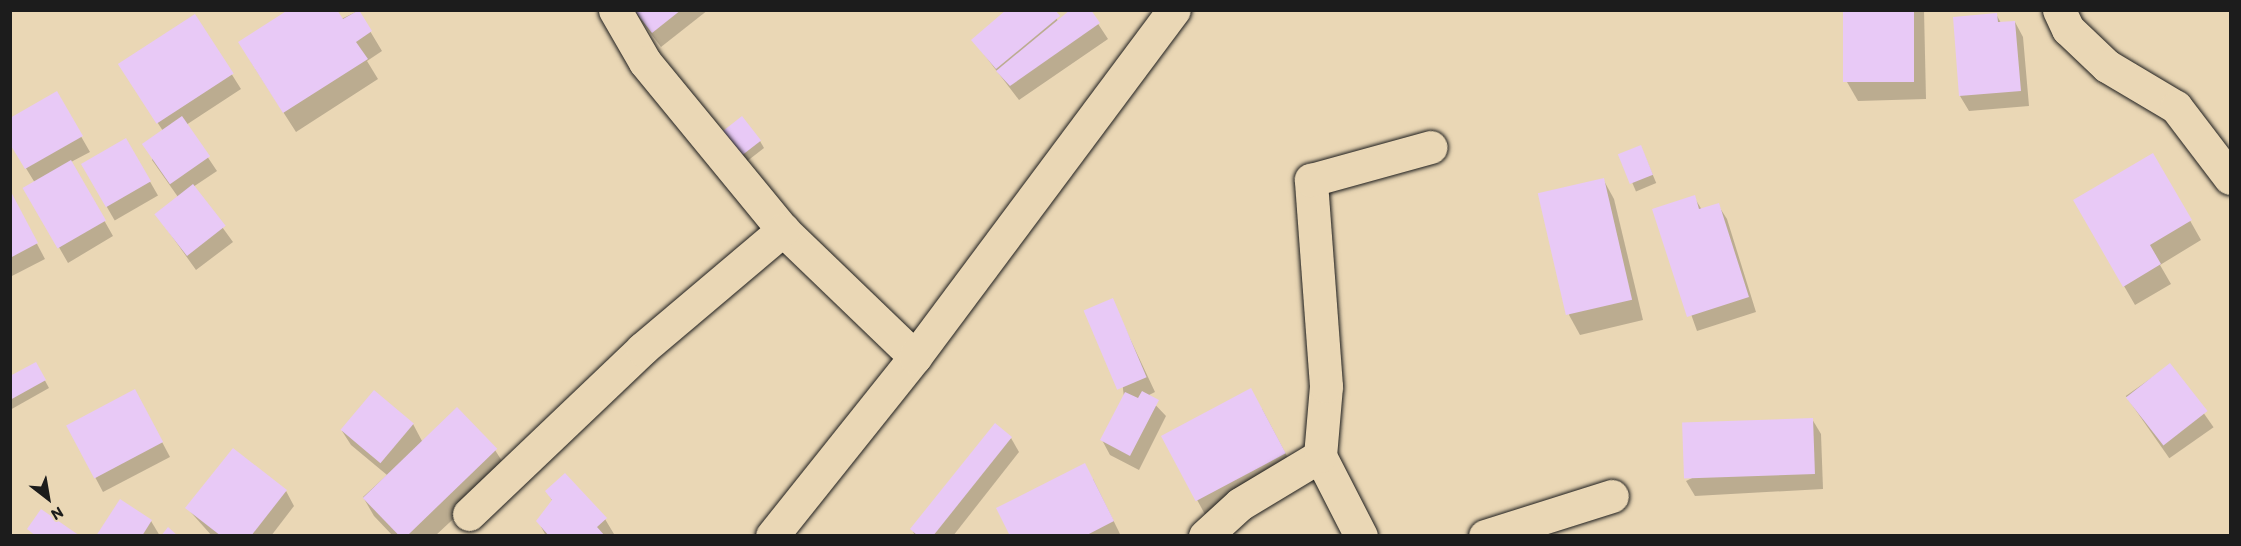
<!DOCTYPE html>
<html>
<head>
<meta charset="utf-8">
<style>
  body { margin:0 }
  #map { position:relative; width:2241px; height:546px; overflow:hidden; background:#ead7b5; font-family:Itim,sans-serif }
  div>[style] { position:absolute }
  .shadow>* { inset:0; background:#0003; transform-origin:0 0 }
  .building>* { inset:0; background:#e8c9f6; transform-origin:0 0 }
  .roads { filter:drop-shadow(0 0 2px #1c1c1c) drop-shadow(0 0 2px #1c1c1c) }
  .street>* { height:33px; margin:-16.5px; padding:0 16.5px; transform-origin:16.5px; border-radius:16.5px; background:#ead7b5 }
  .secondary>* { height:33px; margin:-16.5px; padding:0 16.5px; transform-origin:16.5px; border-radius:16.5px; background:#ead7b5 }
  span { translate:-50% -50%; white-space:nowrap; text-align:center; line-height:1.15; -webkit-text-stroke:4.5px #ead7b5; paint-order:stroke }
  .frame { position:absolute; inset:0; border:12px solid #1c1c1c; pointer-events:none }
  .north { position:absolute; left:18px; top:468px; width:60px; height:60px; -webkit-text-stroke:4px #ead7b5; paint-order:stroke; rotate:149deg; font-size:16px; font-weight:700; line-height:24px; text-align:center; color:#1c1c1c }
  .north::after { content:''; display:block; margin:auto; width:21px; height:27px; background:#1c1c1c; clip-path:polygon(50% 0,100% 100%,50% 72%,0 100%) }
</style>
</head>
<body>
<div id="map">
  <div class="shadow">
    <i style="clip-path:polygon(633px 10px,708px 10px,661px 47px)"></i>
    <i style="clip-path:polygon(1051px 10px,1058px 21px,1089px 10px,1108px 39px,1019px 100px,973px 40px)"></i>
    <i style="clip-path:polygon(1845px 10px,1924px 10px,1926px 99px,1858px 101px,1847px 82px)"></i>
    <i style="clip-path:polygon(358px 11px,382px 51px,367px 61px,378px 79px,296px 132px,251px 62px)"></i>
    <i style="clip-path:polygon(1996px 14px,2001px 23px,2015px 22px,2023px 37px,2029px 106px,1969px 111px,1960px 96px,1954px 18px)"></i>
    <i style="clip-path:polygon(195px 16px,241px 89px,186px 125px,217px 171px,193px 187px,233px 242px,196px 270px,156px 214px,178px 197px,152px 160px,163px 131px,129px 79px)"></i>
    <i style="clip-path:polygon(56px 93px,90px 152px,71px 162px,113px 236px,68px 263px,25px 188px,35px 183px,10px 142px)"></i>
    <i style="clip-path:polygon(729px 139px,760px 141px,764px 148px,746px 162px)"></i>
    <i style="left:126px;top:140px;width:64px;height:50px;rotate:60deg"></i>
    <i style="left:1641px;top:147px;width:39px;height:22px;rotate:67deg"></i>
    <i style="clip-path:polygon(2153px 155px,2201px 240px,2160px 265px,2171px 284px,2135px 305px,2075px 201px)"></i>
    <i style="clip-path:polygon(1603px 179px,1614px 199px,1643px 320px,1580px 335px,1569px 315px)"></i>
    <i style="clip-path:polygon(10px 193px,45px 259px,10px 277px)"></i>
    <i style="clip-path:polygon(1694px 197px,1702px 210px,1718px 205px,1727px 219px,1756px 312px,1697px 331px,1654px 210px)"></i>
    <i style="clip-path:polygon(1112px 300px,1155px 392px,1147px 396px,1166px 416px,1139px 470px,1110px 455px,1102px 440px,1124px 397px)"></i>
    <i style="clip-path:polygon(36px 364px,49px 388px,10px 410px,10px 377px)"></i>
    <i style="left:2170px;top:365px;width:76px;height:54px;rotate:55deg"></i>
    <i style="clip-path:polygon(143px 406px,170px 457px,103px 492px,95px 477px)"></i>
    <i style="clip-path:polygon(1262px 409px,1296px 473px,1208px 520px,1163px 437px)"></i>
    <i style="clip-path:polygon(1812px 419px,1821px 434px,1823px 489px,1695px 496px,1686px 481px)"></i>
    <i style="clip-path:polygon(413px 424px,422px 441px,495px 450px,507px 469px,435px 536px,393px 536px,374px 516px,363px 497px,387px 475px,351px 445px,342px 431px)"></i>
    <i style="clip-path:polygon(1011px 438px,1019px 452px,953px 536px,915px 536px,912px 529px)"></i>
    <i style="clip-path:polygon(1093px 479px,1121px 536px,1011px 536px)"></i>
    <i style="clip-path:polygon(286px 491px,294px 506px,271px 536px,212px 536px,187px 508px)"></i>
    <i style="clip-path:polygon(547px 492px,605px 519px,614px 534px,546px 536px,538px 521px,553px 502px)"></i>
    <i style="clip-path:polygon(151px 521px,160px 536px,97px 536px)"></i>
  </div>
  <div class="building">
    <i style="clip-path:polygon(288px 10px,337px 10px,343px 19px,359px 10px,372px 31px,356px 42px,368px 59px,283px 113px,238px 42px)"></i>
    <i style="clip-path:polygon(634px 10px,681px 10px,652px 33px)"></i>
    <i style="clip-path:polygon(1006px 10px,1055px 10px,1060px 16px,996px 69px,971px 40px)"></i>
    <i style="clip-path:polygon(1070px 10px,1091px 10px,1100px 23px,1010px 86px,996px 71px)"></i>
    <i style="left:1843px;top:10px;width:71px;height:72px"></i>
    <i style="clip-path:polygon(1997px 13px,1998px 22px,2015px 21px,2021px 91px,1959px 96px,1953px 17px)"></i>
    <i style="left:195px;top:14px;width:71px;height:92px;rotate:57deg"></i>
    <i style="clip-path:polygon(57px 91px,83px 136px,25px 169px,10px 144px,10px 118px)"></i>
    <i style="left:182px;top:116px;width:49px;height:49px;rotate:55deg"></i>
    <i style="left:742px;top:116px;width:31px;height:25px;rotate:52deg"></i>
    <i style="left:126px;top:138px;width:50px;height:52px;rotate:60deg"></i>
    <i style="left:1641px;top:145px;width:32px;height:25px;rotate:68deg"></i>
    <i style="clip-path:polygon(2153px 153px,2192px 220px,2150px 245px,2161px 264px,2123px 287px,2073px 200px)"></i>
    <i style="left:71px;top:160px;width:70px;height:56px;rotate:60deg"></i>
    <i style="left:1604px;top:178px;width:125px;height:68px;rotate:77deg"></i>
    <i style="left:193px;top:184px;width:53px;height:49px;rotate:52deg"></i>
    <i style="clip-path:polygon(10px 190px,38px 243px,10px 258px)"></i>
    <i style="clip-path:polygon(1695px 195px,1699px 209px,1719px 203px,1749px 297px,1687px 317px,1652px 209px)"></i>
    <i style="left:1113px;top:298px;width:86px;height:32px;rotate:67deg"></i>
    <i style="clip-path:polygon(36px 362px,46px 380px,10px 400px,10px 376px)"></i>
    <i style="left:2170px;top:363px;width:61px;height:56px;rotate:52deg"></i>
    <i style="left:1251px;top:388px;width:74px;height:102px;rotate:62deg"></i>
    <i style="left:135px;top:389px;width:60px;height:78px;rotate:62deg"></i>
    <i style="left:374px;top:390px;width:52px;height:52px;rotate:40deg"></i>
    <i style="clip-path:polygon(1142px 391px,1159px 400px,1130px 456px,1100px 440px,1125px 392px,1138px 398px)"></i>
    <i style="left:457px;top:407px;width:58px;height:131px;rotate:46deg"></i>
    <i style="left:1813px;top:418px;width:56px;height:131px;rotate:88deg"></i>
    <i style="clip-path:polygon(995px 423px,1012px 437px,933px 536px,918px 536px,910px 529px)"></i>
    <i style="clip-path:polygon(233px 448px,287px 490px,251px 536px,221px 536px,185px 508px)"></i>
    <i style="clip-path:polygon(1085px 463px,1114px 521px,1085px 536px,1010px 536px,996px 508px)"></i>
    <i style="clip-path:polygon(565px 473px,607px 518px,597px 527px,605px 536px,549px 536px,536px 521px,552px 500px,545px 491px)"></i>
    <i style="clip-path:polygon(120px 499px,152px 520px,142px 536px,96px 536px)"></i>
    <i style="clip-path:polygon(41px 509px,80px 536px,36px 536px,27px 529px)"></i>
    <i style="clip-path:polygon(168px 527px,178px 536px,161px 536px)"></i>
  </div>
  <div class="roads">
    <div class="street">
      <i style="left:615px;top:10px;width:60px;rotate:60deg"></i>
      <i style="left:645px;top:62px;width:217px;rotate:50.6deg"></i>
      <i style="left:783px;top:230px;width:183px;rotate:43.9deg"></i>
      <i style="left:2059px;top:10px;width:21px;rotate:65deg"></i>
      <i style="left:2068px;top:29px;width:54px;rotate:43.5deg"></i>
      <i style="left:2107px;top:66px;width:80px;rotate:30.7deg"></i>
      <i style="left:2176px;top:107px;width:89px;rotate:52.7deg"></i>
      <i style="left:1320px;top:456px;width:90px;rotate:62.9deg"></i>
      <i style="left:469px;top:514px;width:239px;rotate:-43.6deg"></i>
      <i style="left:642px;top:349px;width:185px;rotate:-40.2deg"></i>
      <i style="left:1205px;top:536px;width:47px;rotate:-42.4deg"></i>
      <i style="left:1240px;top:504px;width:93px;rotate:-31deg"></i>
      <i style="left:1320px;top:456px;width:70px;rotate:-85.1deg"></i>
      <i style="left:1326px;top:386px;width:207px;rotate:-94.2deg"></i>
      <i style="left:1311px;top:180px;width:124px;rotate:-15.4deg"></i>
      <i style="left:1485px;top:536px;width:133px;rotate:-17.5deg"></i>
    </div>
    <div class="secondary">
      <i style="left:772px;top:536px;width:229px;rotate:-51.4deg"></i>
      <i style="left:915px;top:357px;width:433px;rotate:-53.3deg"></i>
    </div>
  </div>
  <div class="frame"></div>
  <div class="north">N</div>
</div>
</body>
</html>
